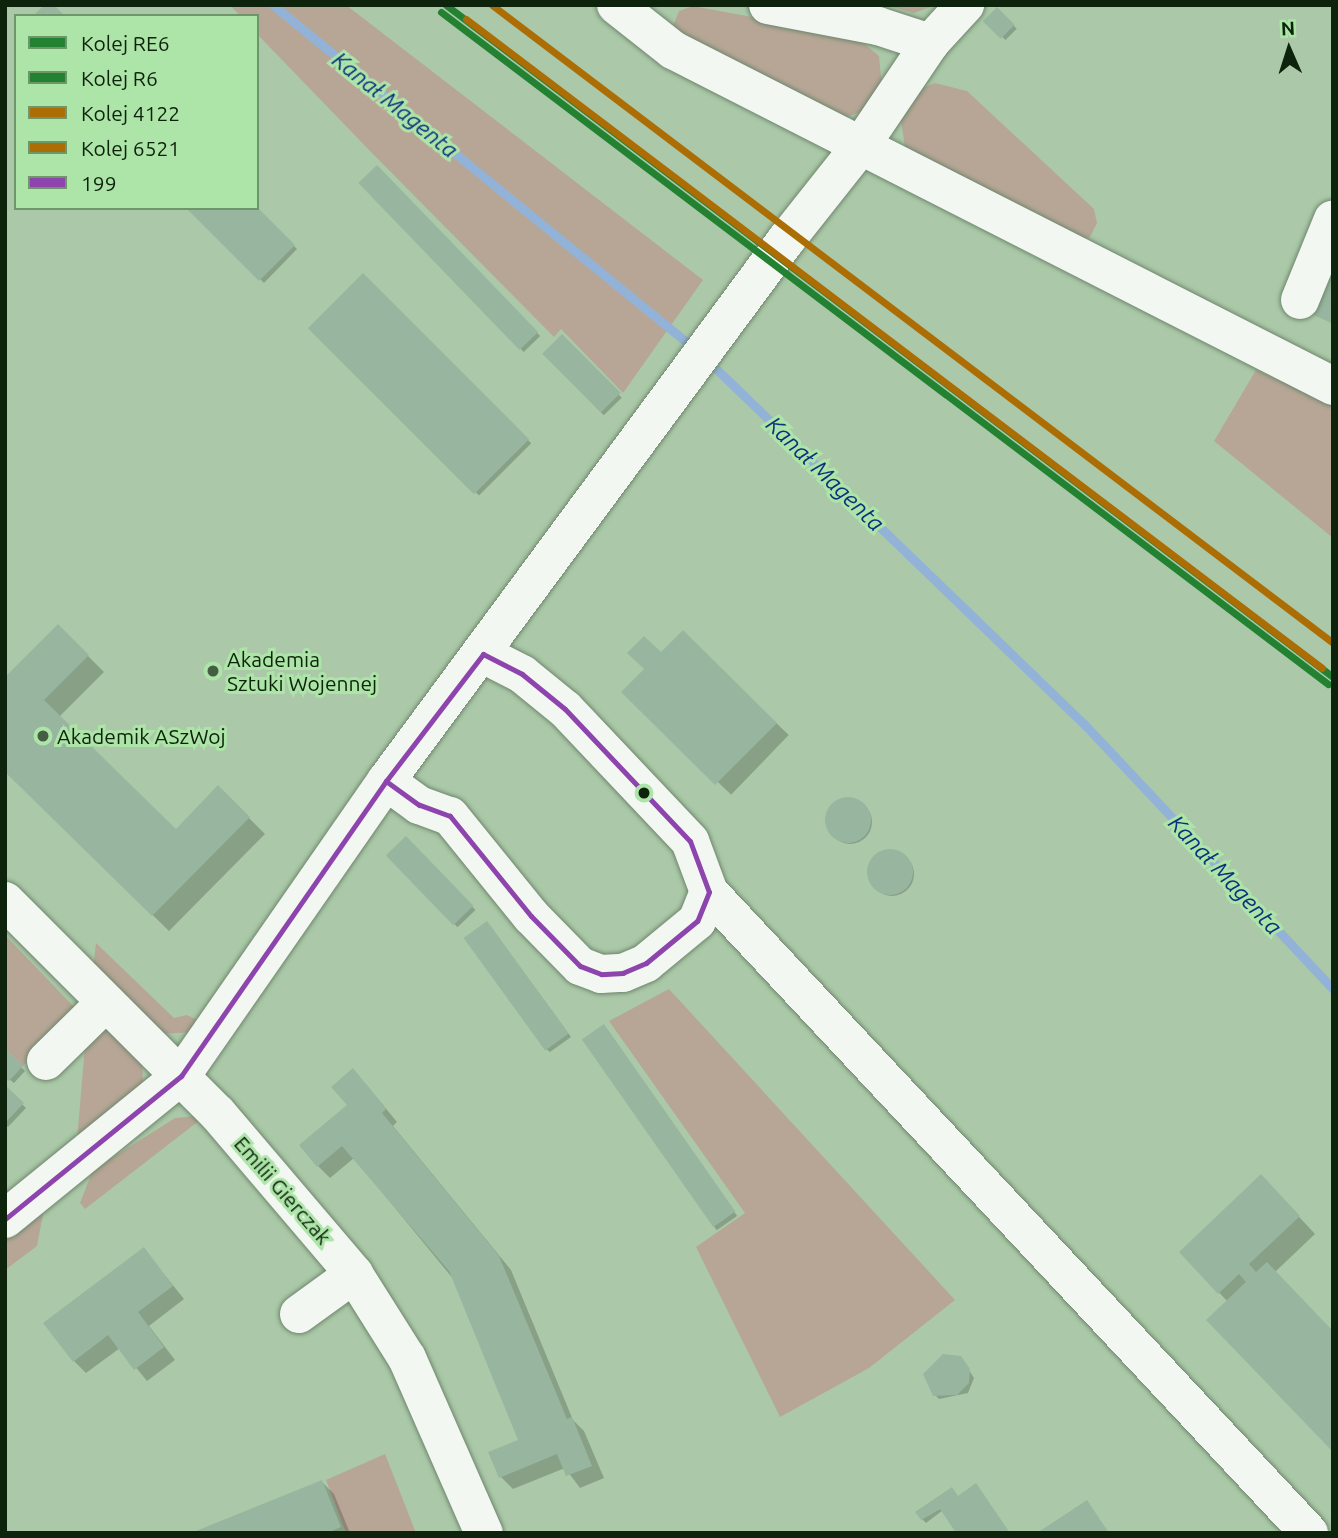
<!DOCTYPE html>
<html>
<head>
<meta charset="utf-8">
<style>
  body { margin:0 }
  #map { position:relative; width:1338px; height:1538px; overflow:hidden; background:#abc9a8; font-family:Ubuntu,sans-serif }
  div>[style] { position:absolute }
  .green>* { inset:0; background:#b7a696 }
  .shadow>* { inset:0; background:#0003; transform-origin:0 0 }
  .round { border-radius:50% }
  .stream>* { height:9px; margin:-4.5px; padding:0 4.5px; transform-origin:4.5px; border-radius:4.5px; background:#92b3d7 }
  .building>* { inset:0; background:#98b69f; transform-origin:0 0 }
  .roads { filter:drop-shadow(0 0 2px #6f866d) drop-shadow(0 0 2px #6f866d) }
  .minor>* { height:38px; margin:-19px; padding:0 19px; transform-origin:19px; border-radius:19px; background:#f2f7f2 }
  .bus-1>* { height:5px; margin:-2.5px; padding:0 2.5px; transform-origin:2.5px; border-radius:2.5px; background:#8e44ad }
  .rail-1>* { height:7px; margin:-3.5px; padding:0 3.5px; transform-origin:3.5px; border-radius:3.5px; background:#238132 }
  .rail-2>* { height:7px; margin:-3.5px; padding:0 3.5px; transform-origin:3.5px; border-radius:3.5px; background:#238132 }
  .rail-3>* { height:7px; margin:-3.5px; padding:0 3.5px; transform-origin:3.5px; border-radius:3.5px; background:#ab6d04 }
  .rail-4>* { height:7px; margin:-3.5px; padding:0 3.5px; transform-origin:3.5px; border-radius:3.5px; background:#ab6d04 }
  .dots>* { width:19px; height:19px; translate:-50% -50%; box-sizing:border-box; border:4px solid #ade5a8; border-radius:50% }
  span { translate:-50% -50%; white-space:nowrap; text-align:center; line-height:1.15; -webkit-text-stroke:6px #ade5a8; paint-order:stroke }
  .poi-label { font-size:21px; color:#0e230c }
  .left { translate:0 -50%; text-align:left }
  .street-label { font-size:21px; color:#0e230c }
  .water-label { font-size:23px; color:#0d327c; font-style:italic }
  .frame { position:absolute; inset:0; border:7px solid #0e230c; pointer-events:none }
  .legend { position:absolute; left:14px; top:14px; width:245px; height:196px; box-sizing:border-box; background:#ade5a8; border:2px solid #6d976a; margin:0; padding:9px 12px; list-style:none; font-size:21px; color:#0e230c }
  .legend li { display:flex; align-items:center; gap:14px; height:35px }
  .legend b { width:35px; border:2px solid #6d976a }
  .north { position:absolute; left:1254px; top:14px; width:70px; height:70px; -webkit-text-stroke:5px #ade5a8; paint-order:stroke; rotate:357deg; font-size:19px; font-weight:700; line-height:28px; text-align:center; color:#0e230c }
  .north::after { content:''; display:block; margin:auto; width:24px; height:32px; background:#0e230c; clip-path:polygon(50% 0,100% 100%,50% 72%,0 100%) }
</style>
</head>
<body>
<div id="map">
  <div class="green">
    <i style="clip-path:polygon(230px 5px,346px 5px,703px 280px,623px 393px,561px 329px,554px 337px,371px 152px,257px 34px,257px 16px,240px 16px)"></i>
    <i style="clip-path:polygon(885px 5px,936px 5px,914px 13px)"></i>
    <i style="clip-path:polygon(693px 6px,855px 36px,879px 56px,882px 88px,861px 112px,846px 117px,686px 45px,673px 26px,679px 11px)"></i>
    <i style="clip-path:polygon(935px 83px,967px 91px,1094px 209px,1097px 223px,1090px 237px,1083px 240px,905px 147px,900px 115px,920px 89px)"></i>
    <i style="clip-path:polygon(1256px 370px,1333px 404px,1333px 538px,1214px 441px)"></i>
    <i style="clip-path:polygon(5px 935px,75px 1008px,23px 1066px,5px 1049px)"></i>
    <i style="clip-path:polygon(96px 943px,174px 1018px,187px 1015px,199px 1021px,192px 1032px,162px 1034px,93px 969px)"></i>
    <i style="clip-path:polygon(669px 989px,955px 1300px,869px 1368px,780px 1417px,696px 1247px,745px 1213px,609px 1021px)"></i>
    <i style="clip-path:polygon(108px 1023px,142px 1061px,143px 1085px,77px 1140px,86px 1034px)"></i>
    <i style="clip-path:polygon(196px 1116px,200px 1120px,85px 1209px,80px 1203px,93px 1170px,175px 1118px)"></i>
    <i style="clip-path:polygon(44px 1209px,37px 1246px,5px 1270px,5px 1238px)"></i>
    <i style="clip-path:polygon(385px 1454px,416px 1533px,346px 1533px,326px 1480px)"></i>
  </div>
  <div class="shadow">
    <i style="left:997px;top:9px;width:28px;height:16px;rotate:45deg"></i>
    <i style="left:377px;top:167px;width:235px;height:23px;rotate:46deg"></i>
    <i style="clip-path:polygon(189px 208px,256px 208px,297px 249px,264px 283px)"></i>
    <i style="left:363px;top:275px;width:238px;height:74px;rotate:45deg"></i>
    <i style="left:562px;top:336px;width:86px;height:25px;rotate:46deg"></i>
    <i style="clip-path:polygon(58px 626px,104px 672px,59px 717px,176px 832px,219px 788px,265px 834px,169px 931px,5px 770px)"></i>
    <i style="left:683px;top:633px;width:147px;height:83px;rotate:44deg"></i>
    <i class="round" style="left:828px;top:800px;width:44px;height:44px"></i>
    <i style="left:406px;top:838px;width:100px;height:25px;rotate:46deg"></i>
    <i class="round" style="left:870px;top:852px;width:44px;height:44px"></i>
    <i style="clip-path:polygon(491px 927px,571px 1037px,550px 1052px,546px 1049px)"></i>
    <i style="left:607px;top:1030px;width:227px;height:25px;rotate:55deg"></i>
    <i style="clip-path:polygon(5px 1051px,25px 1071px,14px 1083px,5px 1076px)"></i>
    <i style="clip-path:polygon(365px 1083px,397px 1122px,393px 1126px,511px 1270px,573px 1420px,584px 1431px,604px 1478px,580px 1488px,565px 1468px,513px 1489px,501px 1477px,520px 1441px,459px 1286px,354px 1158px,330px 1178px,318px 1166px)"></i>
    <i style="clip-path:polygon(5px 1087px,26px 1108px,8px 1127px,5px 1124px)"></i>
    <i style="clip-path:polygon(1277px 1193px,1315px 1234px,1275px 1272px,1228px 1302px,1181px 1252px)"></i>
    <i style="clip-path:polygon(144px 1249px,184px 1299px,149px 1326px,175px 1360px,147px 1381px,120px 1348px,86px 1373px,74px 1361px)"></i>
    <i style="clip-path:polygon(964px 1362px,974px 1378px,968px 1393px,939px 1399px,935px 1395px)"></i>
    <i style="clip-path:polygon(322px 1482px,334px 1494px,350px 1533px,195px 1533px)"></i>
    <i style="clip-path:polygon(959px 1498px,926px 1523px,922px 1519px)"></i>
  </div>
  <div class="stream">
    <i style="left:273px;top:5px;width:544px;rotate:39.19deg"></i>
    <i style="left:708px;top:361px;width:525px;rotate:44deg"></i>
    <i style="left:1086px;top:726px;width:361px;rotate:46.8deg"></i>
  </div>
  <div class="building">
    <i style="clip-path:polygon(44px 5px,54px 5px,65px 16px,33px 16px)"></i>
    <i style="left:997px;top:7px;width:25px;height:20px;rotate:45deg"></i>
    <i style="left:377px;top:165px;width:232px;height:26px;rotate:46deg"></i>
    <i style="clip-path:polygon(186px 208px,258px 208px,295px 245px,259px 281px)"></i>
    <i style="left:363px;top:273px;width:235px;height:78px;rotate:45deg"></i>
    <i style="clip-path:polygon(1333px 273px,1333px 324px,1314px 315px)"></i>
    <i style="left:562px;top:334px;width:83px;height:28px;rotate:45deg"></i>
    <i style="clip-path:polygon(58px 624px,89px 655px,44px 700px,176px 829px,218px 785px,250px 817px,152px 916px,5px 772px,5px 677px)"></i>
    <i style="clip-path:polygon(683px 630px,777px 723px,715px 785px,621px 692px,644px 669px,627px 653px,644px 636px,661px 652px)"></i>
    <i class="round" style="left:825px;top:797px;width:46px;height:46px"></i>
    <i style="left:406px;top:836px;width:97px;height:28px;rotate:46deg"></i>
    <i class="round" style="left:867px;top:849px;width:46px;height:46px"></i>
    <i style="left:487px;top:921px;width:139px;height:29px;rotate:54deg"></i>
    <i style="left:604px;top:1024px;width:229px;height:27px;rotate:55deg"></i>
    <i style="clip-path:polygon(5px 1049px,23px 1066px,9px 1081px,5px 1078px)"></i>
    <i style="clip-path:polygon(353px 1068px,386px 1109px,382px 1113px,499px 1256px,567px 1419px,572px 1417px,592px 1466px,566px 1476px,557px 1454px,499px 1478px,488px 1452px,518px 1440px,449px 1271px,342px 1146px,317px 1167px,299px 1145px,347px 1105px,331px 1087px)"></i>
    <i style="clip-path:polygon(5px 1085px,24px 1103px,5px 1123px)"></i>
    <i style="clip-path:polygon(1261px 1174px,1300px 1216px,1249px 1264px,1256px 1272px,1267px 1262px,1333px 1331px,1333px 1452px,1206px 1320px,1246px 1282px,1239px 1274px,1218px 1294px,1179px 1252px)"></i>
    <i style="clip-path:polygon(144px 1247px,173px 1286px,138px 1312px,164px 1347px,134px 1370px,108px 1335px,73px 1362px,43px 1323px)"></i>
    <i style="clip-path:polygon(943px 1354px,961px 1356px,970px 1369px,969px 1383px,957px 1395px,933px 1396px,923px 1374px)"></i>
    <i style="clip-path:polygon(322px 1480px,341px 1527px,327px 1533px,191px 1533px)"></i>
    <i style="clip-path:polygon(976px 1483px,1010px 1533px,956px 1533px,940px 1509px,921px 1520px,915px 1512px,952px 1487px,958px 1496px)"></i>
    <i style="clip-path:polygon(1087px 1500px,1109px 1533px,1037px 1533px)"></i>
  </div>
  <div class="roads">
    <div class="minor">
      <i style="left:616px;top:5px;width:73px;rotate:38.3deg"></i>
      <i style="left:673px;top:50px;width:741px;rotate:26.98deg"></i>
      <i style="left:768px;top:5px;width:112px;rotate:10.8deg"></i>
      <i style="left:878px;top:26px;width:55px;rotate:18.1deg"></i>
      <i style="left:1300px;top:300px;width:87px;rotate:-67.8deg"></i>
      <i style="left:386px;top:781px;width:41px;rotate:36deg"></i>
      <i style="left:419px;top:805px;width:33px;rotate:20deg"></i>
      <i style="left:450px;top:816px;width:129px;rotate:51deg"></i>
      <i style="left:531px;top:916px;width:70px;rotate:45.6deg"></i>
      <i style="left:580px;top:966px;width:22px;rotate:21deg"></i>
      <i style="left:601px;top:974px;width:22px;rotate:-3deg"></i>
      <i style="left:623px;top:973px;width:25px;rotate:-23deg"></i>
      <i style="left:646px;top:963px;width:66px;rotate:-39.5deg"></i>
      <i style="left:697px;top:921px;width:31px;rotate:-68deg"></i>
      <i style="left:709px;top:892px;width:54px;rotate:-110.4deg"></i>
      <i style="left:690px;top:841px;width:182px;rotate:-133.4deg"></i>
      <i style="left:565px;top:709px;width:55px;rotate:-140.9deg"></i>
      <i style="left:522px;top:674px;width:44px;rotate:-152.9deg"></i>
      <i style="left:709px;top:892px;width:878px;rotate:46.89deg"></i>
      <i style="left:5px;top:901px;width:301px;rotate:45deg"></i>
      <i style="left:218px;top:1114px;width:210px;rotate:49.6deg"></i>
      <i style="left:354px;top:1274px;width:99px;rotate:57.8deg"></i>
      <i style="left:407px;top:1358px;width:191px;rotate:66.3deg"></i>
      <i style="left:46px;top:1061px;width:83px;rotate:-44.5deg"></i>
      <i style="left:5px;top:1219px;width:227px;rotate:-39.1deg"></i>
      <i style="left:181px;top:1076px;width:359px;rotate:-55.2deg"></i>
      <i style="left:386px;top:781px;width:673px;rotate:-53.52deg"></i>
      <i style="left:786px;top:240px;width:122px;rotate:-51.6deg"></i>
      <i style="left:862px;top:144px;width:122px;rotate:-56deg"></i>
      <i style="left:930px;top:43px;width:52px;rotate:-47.4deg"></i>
      <i style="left:299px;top:1314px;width:68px;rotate:-36deg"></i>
    </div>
  </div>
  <div class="bus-1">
    <i style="left:483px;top:654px;width:44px;rotate:27.1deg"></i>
    <i style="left:522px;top:674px;width:55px;rotate:39.1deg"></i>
    <i style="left:565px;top:709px;width:182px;rotate:46.6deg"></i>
    <i style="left:690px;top:841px;width:54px;rotate:69.6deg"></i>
    <i style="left:709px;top:892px;width:31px;rotate:112deg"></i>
    <i style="left:697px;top:921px;width:66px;rotate:140.5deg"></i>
    <i style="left:646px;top:963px;width:25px;rotate:157deg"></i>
    <i style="left:623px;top:973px;width:22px;rotate:177deg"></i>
    <i style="left:601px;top:974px;width:22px;rotate:-159deg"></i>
    <i style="left:580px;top:966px;width:70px;rotate:-134.4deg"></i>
    <i style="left:531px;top:916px;width:129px;rotate:-129deg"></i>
    <i style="left:450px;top:816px;width:33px;rotate:-160deg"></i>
    <i style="left:419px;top:805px;width:41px;rotate:-144deg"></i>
    <i style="left:386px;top:781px;width:160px;rotate:-52.6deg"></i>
    <i style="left:5px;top:1219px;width:227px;rotate:-39.1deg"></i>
    <i style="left:181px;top:1076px;width:359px;rotate:-55.2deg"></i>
  </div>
  <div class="rail-1">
    <i style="left:446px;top:5px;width:1113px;rotate:37.15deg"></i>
  </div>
  <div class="rail-2">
    <i style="left:441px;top:12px;width:1113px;rotate:37.15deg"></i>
  </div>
  <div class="rail-3">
    <i style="left:492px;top:5px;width:1056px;rotate:37.18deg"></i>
  </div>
  <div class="rail-4">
    <i style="left:466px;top:19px;width:1074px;rotate:37.17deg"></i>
  </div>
  <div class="dots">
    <i style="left:213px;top:671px;background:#455d43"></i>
    <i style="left:43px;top:736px;background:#455d43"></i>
    <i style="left:644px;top:793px;background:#0e230c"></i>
  </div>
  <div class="poi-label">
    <span class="left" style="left:227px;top:671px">Akademia<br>Sztuki Wojennej</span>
    <span class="left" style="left:57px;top:736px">Akademik ASzWoj</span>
  </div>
  <div class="street-label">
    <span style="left:283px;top:1190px;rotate:49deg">Emilii Gierczak</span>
  </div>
  <div class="water-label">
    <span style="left:395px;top:105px;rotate:39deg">Kanał Magenta</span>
    <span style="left:825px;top:474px;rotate:44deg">Kanał Magenta</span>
    <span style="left:1225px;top:875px;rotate:47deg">Kanał Magenta</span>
  </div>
  <div class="frame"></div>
  <ul class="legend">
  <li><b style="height:9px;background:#238132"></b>Kolej RE6</li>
  <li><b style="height:9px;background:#238132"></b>Kolej R6</li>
  <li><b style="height:9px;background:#ab6d04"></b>Kolej 4122</li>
  <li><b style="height:9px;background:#ab6d04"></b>Kolej 6521</li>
  <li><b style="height:9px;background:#8e44ad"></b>199</li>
  </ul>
  <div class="north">N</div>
</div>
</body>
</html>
